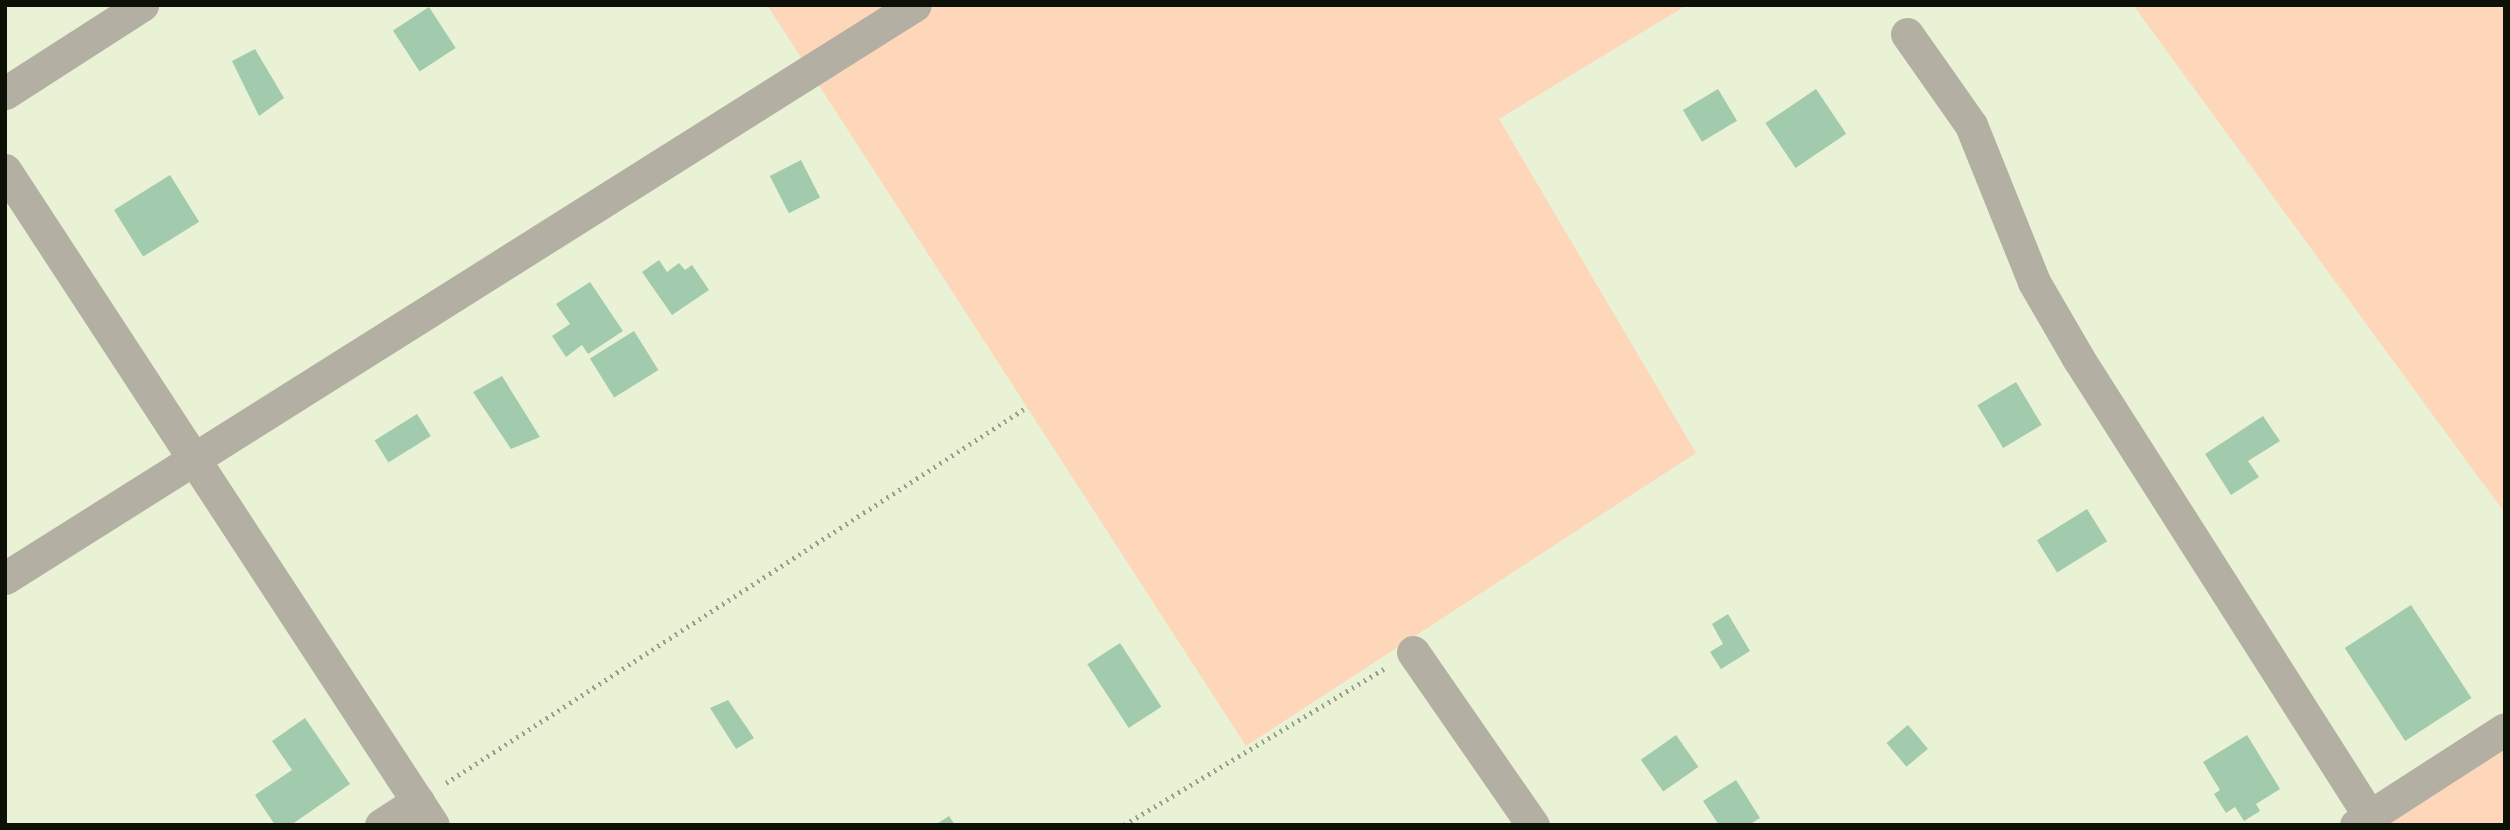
<!DOCTYPE html>
<html>
<head>
<meta charset="utf-8">
<style>
  body { margin:0 }
  #map { position:relative; width:2510px; height:830px; overflow:hidden; background:#e9f2d4; font-family:Manrope,sans-serif }
  div>[style] { position:absolute }
  .green>* { inset:0; background:#fed7bb }
  .building>* { inset:0; background:#a2cbad; transform-origin:0 0 }
  .path>* { height:4.5px; margin-top:-2.25px; transform-origin:0; background:repeating-linear-gradient(90deg,#99a089 0 2px,transparent 0 7px) }
  .street>* { height:33px; margin:-16.5px; padding:0 16.5px; transform-origin:16.5px; border-radius:16.5px; background:#b3afa2 }
  span { translate:-50% -50%; white-space:nowrap; text-align:center; line-height:1.15; -webkit-text-stroke:7px #f7fee6; paint-order:stroke }
  .frame { position:absolute; inset:0; border:7px solid #0d1006; pointer-events:none }
</style>
</head>
<body>
<div id="map">
  <div class="green">
    <i style="clip-path:polygon(767px 5px,1687px 5px,1499px 119px,1696px 453px,1246px 746px)"></i>
    <i style="clip-path:polygon(2133px 5px,2505px 5px,2505px 513px,2476px 474px)"></i>
    <i style="clip-path:polygon(2505px 718px,2505px 825px,2347px 825px)"></i>
  </div>
  <div class="building">
    <i style="left:429px;top:7px;width:49px;height:43px;rotate:57deg"></i>
    <i style="clip-path:polygon(255px 49px,284px 98px,259px 116px,232px 61px)"></i>
    <i style="left:1718px;top:89px;width:37px;height:41px;rotate:59deg"></i>
    <i style="left:1816px;top:89px;width:54px;height:61px;rotate:56deg"></i>
    <i style="left:801px;top:160px;width:42px;height:35px;rotate:63deg"></i>
    <i style="left:170px;top:175px;width:55px;height:66px;rotate:58deg"></i>
    <i style="clip-path:polygon(659px 260px,667px 272px,679px 263px,685px 270px,692px 265px,709px 290px,672px 315px,642px 272px)"></i>
    <i style="clip-path:polygon(590px 282px,623px 331px,588px 354px,582px 345px,566px 357px,552px 336px,570px 324px,556px 304px)"></i>
    <i style="left:634px;top:331px;width:46px;height:52px;rotate:58deg"></i>
    <i style="clip-path:polygon(502px 376px,540px 437px,511px 449px,473px 392px)"></i>
    <i style="left:2016px;top:382px;width:50px;height:45px;rotate:59deg"></i>
    <i style="left:417px;top:414px;width:26px;height:50px;rotate:58deg"></i>
    <i style="clip-path:polygon(2263px 416px,2280px 441px,2248px 461px,2259px 477px,2231px 495px,2205px 454px)"></i>
    <i style="left:2087px;top:509px;width:38px;height:59px;rotate:58deg"></i>
    <i style="left:2411px;top:605px;width:111px;height:79px;rotate:57deg"></i>
    <i style="clip-path:polygon(1728px 614px,1750px 651px,1721px 669px,1710px 652px,1723px 644px,1712px 624px)"></i>
    <i style="left:1120px;top:643px;width:76px;height:39px;rotate:57deg"></i>
    <i style="clip-path:polygon(728px 700px,754px 738px,736px 749px,710px 708px)"></i>
    <i style="clip-path:polygon(305px 718px,350px 784px,291px 825px,275px 825px,255px 795px,292px 770px,272px 741px)"></i>
    <i style="left:1908px;top:725px;width:31px;height:28px;rotate:50deg"></i>
    <i style="left:1676px;top:735px;width:39px;height:43px;rotate:55deg"></i>
    <i style="clip-path:polygon(2247px 735px,2280px 789px,2256px 804px,2260px 811px,2244px 821px,2235px 807px,2226px 813px,2214px 794px,2220px 790px,2203px 762px)"></i>
    <i style="clip-path:polygon(1736px 780px,1760px 818px,1749px 825px,1719px 825px,1703px 801px)"></i>
    <i style="clip-path:polygon(949px 816px,955px 825px,935px 825px)"></i>
  </div>
  <div class="path">
    <i style="left:446px;top:783px;width:688px;rotate:-32.91deg"></i>
    <i style="left:1124px;top:825px;width:303px;rotate:-31deg"></i>
  </div>
  <div class="street">
    <i style="left:1907px;top:34px;width:111px;rotate:54.9deg"></i>
    <i style="left:1971px;top:125px;width:169px;rotate:68.1deg"></i>
    <i style="left:2034px;top:282px;width:88px;rotate:59.9deg"></i>
    <i style="left:2078px;top:358px;width:544px;rotate:57.54deg"></i>
    <i style="left:5px;top:93px;width:163px;rotate:-32.7deg"></i>
    <i style="left:5px;top:170px;width:782px;rotate:56.84deg"></i>
    <i style="left:5px;top:578px;width:1075px;rotate:-32.2deg"></i>
    <i style="left:1413px;top:652px;width:211px;rotate:55.3deg"></i>
    <i style="left:381px;top:825px;width:44px;rotate:-33deg"></i>
    <i style="left:2356px;top:825px;width:177px;rotate:-32.8deg"></i>
  </div>
  <div class="frame"></div>
</div>
</body>
</html>
